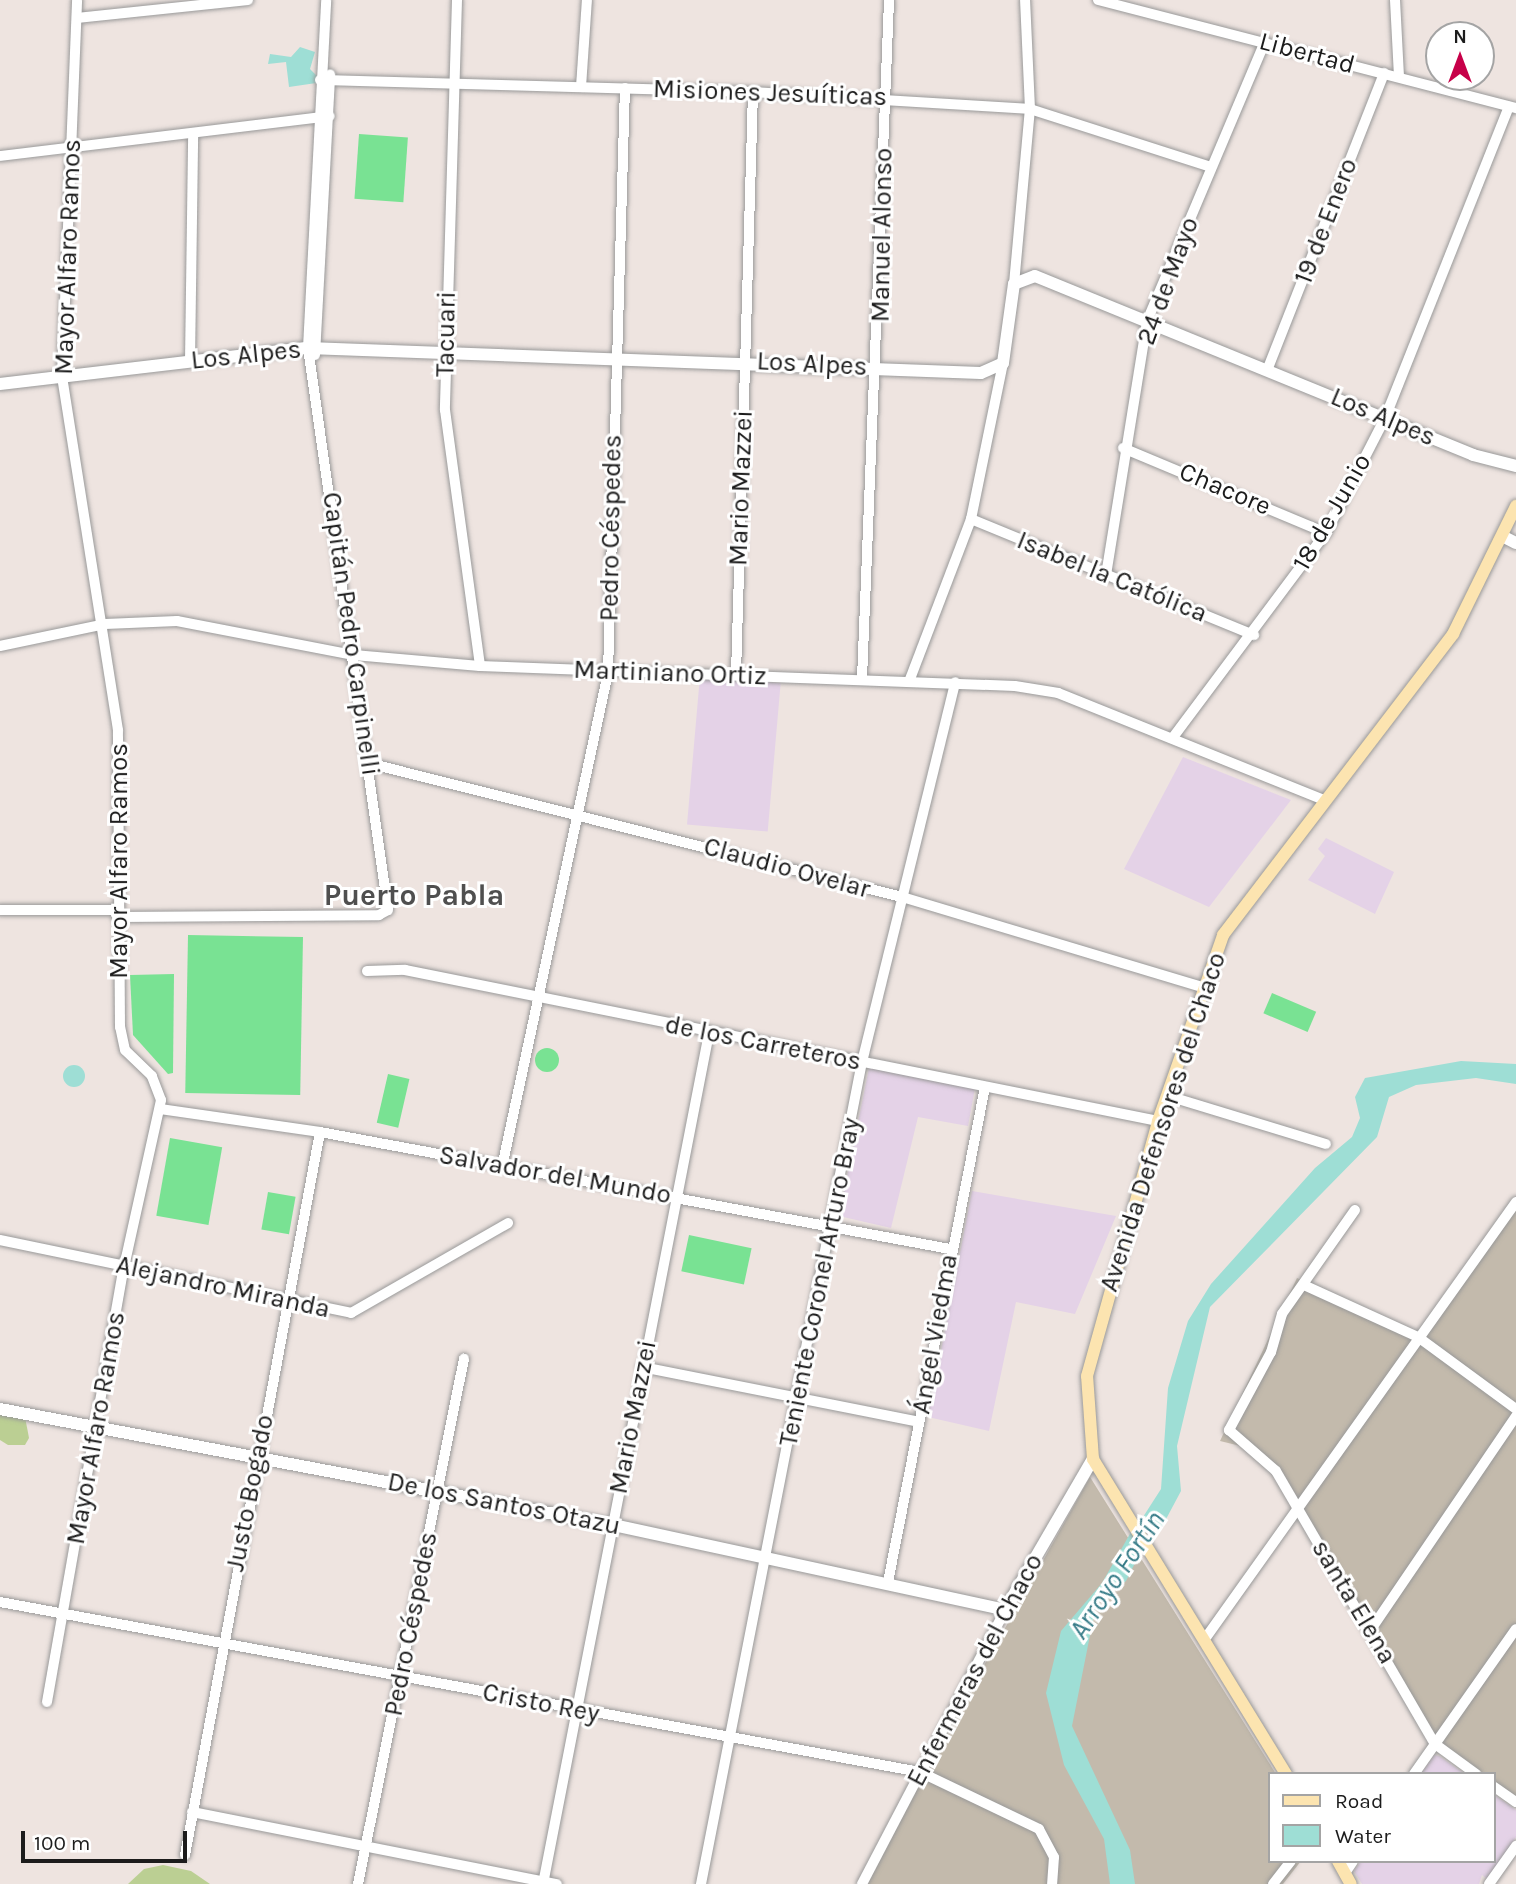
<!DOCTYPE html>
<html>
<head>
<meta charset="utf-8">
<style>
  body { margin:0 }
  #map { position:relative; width:1516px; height:1884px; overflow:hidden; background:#eee4e0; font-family:Karla,sans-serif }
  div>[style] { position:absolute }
  .industrial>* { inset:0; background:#e4d2e7; transform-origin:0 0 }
  .construction>* { inset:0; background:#c3baac }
  .forest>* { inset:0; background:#bbcf93 }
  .pitch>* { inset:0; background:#79e293; transform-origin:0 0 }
  .round { border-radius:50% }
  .water>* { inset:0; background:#9eded5 }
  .roads { filter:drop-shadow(0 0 2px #999) drop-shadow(0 0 2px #999) }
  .minor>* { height:10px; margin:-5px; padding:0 5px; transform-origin:5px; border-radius:5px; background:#fff }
  .tertiary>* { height:12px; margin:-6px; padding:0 6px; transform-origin:6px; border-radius:6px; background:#fff }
  .secondary>* { height:12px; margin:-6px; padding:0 6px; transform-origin:6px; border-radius:6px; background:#fce4b0 }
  span { translate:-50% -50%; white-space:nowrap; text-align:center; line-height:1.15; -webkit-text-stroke:6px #fff; paint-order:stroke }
  .street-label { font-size:26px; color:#1c1c1c }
  .water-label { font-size:28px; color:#377c88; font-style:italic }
  .quarter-label { font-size:30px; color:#4f4f4f; font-weight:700 }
  .legend { position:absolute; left:1268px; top:1772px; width:228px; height:91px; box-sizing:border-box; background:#fff; border:2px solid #a4a4a4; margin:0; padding:9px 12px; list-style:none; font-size:21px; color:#1c1c1c }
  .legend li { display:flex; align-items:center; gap:14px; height:35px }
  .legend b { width:35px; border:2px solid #a4a4a4 }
  .north { position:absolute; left:1425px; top:21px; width:70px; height:70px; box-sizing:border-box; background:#fff; border:2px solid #a4a4a4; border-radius:50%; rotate:0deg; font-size:19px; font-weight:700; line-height:28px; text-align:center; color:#1c1c1c }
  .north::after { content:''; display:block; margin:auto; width:24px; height:32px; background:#c70049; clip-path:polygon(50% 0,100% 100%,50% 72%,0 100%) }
  .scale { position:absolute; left:21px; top:1831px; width:166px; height:32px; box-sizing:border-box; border:4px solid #1c1c1c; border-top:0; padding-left:9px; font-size:21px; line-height:24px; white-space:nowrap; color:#1c1c1c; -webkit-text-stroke:5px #fff; paint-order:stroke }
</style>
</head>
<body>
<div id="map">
  <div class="industrial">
    <i style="left:700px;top:676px;width:81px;height:149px;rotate:5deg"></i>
    <i style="clip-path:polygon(1183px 757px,1291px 800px,1209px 907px,1124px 869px)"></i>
    <i style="clip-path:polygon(1326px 838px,1394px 872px,1375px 914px,1308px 880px,1325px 856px,1318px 849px)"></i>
    <i style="clip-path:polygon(869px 1068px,975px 1088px,968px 1126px,918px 1117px,891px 1228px,839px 1216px)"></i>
    <i style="clip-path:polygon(972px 1191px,1116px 1216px,1075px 1314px,1016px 1302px,989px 1431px,928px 1417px)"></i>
    <i style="clip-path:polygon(1434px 1755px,1439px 1756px,1465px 1774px,1421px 1774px)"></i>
    <i style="clip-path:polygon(1493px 1794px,1516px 1810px,1516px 1837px,1489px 1881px,1482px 1875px,1479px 1884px,1362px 1884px,1354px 1871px,1361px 1861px,1493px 1861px)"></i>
  </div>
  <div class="construction">
    <i style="clip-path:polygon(1516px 1196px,1516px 1807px,1493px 1791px,1493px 1774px,1469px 1774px,1433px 1748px,1300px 1505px,1257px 1450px,1220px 1441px,1297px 1278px,1419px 1336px)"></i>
    <i style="clip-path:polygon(1090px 1477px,1276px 1774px,1269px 1774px,1269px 1861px,1301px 1861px,1283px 1884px,861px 1884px)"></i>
  </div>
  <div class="forest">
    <i style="clip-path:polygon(17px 1412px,25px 1417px,29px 1438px,25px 1445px,8px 1445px,0 1440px,0 1413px)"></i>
    <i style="clip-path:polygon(163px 1865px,191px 1871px,210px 1884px,128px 1884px,144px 1869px)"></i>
  </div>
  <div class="pitch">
    <i style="left:359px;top:134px;width:49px;height:65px;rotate:4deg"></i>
    <i style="left:188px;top:935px;width:115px;height:158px;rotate:1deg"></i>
    <i style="clip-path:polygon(174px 974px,173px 1073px,168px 1074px,133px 1035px,130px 975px)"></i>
    <i style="left:1272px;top:993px;width:48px;height:22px;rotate:23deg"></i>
    <i class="round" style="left:535px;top:1048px;width:24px;height:24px"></i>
    <i style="left:388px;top:1074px;width:22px;height:50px;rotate:13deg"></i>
    <i style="left:170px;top:1138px;width:53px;height:79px;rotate:10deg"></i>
    <i style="left:268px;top:1192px;width:28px;height:38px;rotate:10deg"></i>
    <i style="left:689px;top:1235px;width:64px;height:37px;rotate:12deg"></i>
  </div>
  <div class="water">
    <i style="clip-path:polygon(300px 47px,315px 52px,310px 69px,323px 82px,289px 87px,286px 62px,268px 64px,270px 54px,291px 57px)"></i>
    <i style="clip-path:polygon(1461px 1061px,1516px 1064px,1516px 1084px,1476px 1078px,1416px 1085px,1389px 1097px,1377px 1137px,1210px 1307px,1177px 1446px,1181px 1491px,1157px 1536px,1143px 1517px,1161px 1489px,1168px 1388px,1188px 1321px,1211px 1284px,1315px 1168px,1352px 1137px,1360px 1118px,1355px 1097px,1365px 1078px)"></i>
    <i class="round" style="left:63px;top:1065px;width:22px;height:22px"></i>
    <i style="clip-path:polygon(1131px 1532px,1141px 1551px,1126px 1581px,1096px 1605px,1072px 1726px,1130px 1850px,1135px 1884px,1110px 1884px,1104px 1839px,1064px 1765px,1046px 1693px,1061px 1631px,1102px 1583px)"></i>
  </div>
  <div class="roads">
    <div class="minor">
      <i style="left:457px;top:0;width:410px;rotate:91.7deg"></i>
      <i style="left:445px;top:410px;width:258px;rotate:82.2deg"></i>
      <i style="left:1098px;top:0;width:432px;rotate:14.5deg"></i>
      <i style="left:1395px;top:0;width:77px;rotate:87deg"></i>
      <i style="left:77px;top:18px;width:172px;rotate:-6deg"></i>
      <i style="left:320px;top:80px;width:433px;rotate:1.6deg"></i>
      <i style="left:753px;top:92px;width:278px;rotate:3.5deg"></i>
      <i style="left:1030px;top:109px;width:190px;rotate:17.8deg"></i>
      <i style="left:581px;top:87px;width:87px;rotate:-86.1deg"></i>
      <i style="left:0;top:156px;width:332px;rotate:-6.9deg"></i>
      <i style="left:1014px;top:284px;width:176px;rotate:-84.8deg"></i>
      <i style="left:1030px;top:109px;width:109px;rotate:-92.6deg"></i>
      <i style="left:315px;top:355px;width:281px;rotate:-86.9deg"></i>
      <i style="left:190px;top:361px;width:226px;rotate:-89.2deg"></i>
      <i style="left:1268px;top:368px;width:317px;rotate:-68.5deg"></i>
      <i style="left:1123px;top:448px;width:220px;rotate:22.7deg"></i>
      <i style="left:971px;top:519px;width:306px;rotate:22.3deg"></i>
      <i style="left:1106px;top:575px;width:257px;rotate:-80.8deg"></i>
      <i style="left:1147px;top:321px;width:303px;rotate:-67.1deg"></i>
      <i style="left:0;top:646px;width:107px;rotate:-11.8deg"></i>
      <i style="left:105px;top:624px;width:72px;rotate:-2.4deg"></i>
      <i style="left:177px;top:621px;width:180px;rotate:10.9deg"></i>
      <i style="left:354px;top:655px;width:126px;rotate:5deg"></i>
      <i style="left:480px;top:666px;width:535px;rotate:2.14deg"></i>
      <i style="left:1015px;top:686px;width:44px;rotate:9.2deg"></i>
      <i style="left:1058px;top:693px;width:287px;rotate:21.9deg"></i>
      <i style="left:736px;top:675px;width:583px;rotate:-88.33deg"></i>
      <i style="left:862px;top:679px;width:680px;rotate:-87.72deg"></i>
      <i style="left:910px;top:679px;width:171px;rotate:-69.1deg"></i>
      <i style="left:971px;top:519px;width:159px;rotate:-78.4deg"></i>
      <i style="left:1174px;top:736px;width:254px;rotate:-53.2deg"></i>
      <i style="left:1326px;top:533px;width:129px;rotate:-62.8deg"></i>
      <i style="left:1385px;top:418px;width:335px;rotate:-68.3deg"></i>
      <i style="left:368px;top:763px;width:551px;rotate:14.09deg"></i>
      <i style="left:902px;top:897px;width:313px;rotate:16.7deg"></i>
      <i style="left:0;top:910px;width:116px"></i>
      <i style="left:117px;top:917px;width:262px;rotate:-0.4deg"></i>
      <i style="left:379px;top:915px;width:10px;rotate:-29deg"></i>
      <i style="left:388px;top:910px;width:568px;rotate:-98.1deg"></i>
      <i style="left:308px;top:348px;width:348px;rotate:-87deg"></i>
      <i style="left:367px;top:971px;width:38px;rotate:-2deg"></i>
      <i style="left:405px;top:970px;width:768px;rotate:11.34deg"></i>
      <i style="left:1168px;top:1096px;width:165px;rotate:16.9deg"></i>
      <i style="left:160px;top:1109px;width:162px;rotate:8.2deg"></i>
      <i style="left:320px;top:1132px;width:641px;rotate:10.52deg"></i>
      <i style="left:502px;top:1167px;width:505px;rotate:-77.89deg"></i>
      <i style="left:608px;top:673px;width:585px;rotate:-88.34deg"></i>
      <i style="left:1355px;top:1210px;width:127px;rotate:125.1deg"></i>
      <i style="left:1282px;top:1314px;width:40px;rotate:106deg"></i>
      <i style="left:1271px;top:1352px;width:89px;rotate:118.3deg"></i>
      <i style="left:1229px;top:1430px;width:62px;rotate:41.1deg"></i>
      <i style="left:1276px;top:1471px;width:316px;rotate:59.8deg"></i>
      <i style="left:1435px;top:1744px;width:51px;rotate:36.2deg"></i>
      <i style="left:0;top:1240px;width:359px;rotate:11.7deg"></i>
      <i style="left:351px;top:1313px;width:181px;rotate:-29.8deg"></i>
      <i style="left:1306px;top:1286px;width:123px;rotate:24.5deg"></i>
      <i style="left:1418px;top:1337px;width:122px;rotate:36.3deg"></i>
      <i style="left:642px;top:1367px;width:282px;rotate:11.2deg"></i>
      <i style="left:888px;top:1582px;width:504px;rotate:-78.91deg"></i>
      <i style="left:0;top:1602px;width:936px;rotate:10.47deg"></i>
      <i style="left:920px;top:1772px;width:132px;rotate:25.6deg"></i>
      <i style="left:1039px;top:1829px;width:32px;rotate:62deg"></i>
      <i style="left:1054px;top:1857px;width:27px;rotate:94deg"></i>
      <i style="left:1372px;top:1628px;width:256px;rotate:-55.8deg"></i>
      <i style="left:1207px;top:1636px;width:533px;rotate:-54.55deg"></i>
      <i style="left:47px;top:1702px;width:442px;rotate:-80deg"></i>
      <i style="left:124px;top:1267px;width:171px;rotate:-77.5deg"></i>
      <i style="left:161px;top:1100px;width:26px;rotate:-111deg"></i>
      <i style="left:152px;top:1076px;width:37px;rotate:-136deg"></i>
      <i style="left:125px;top:1050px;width:24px;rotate:-102deg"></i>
      <i style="left:120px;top:1027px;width:297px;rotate:-90.4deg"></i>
      <i style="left:118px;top:730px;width:358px;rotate:-99deg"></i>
      <i style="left:62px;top:376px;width:376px;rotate:-87.7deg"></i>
      <i style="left:1414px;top:1774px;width:177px;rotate:-54.9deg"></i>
      <i style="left:1493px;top:1786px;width:28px;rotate:35deg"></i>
      <i style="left:192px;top:1812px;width:372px;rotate:11.2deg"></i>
      <i style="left:185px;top:1855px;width:735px;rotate:-79.42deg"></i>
      <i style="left:1345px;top:1873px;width:14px;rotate:-56deg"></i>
      <i style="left:358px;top:1884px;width:536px;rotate:-78.59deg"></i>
      <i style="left:543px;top:1884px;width:867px;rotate:-78.96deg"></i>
      <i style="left:701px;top:1884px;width:838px;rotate:-78.92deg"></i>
      <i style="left:862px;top:1062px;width:391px;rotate:-76.2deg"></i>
      <i style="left:862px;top:1884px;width:309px;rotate:-62.4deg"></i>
      <i style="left:1273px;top:1884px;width:29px;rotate:-52deg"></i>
      <i style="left:1489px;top:1884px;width:47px;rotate:-54.6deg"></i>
    </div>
    <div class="tertiary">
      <i style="left:0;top:384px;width:310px;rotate:-6.7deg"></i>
      <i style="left:308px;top:348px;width:673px;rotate:2.13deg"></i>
      <i style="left:981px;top:373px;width:24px;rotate:-24deg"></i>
      <i style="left:1003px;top:363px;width:80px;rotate:-82.1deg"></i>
      <i style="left:1014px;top:284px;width:22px;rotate:-21deg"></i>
      <i style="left:1035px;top:276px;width:473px;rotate:22.2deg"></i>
      <i style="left:1473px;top:455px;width:44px;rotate:14.3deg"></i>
      <i style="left:1504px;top:537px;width:13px;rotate:27deg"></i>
      <i style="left:0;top:1409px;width:624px;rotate:10.72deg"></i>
      <i style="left:613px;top:1525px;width:401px;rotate:12.2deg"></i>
      <i style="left:1005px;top:1610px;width:175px;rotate:-59.8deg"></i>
    </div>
    <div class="secondary">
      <i style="left:1286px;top:1774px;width:369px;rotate:-121.5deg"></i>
      <i style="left:1093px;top:1459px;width:83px;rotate:-94.1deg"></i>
      <i style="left:1087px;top:1376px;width:265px;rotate:-74.4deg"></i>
      <i style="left:1158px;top:1121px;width:197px;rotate:-70.7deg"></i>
      <i style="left:1223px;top:935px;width:379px;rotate:-52.6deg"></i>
      <i style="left:1453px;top:634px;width:143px;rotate:-63.8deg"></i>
      <i style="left:1338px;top:1861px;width:26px;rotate:61deg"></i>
    </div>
  </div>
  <div class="street-label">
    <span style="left:1307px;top:53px;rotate:15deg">Libertad</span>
    <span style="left:770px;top:93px;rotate:2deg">Misiones Jesuíticas</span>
    <span style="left:1326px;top:221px;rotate:-69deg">19 de Enero</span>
    <span style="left:882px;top:235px;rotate:-89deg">Manuel Alonso</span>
    <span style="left:68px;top:257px;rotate:-88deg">Mayor Alfaro Ramos</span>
    <span style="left:1168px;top:281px;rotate:-70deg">24 de Mayo</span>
    <span style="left:446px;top:334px;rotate:-89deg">Tacuari</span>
    <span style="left:246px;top:355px;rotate:-6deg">Los Alpes</span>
    <span style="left:812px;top:364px;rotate:3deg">Los Alpes</span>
    <span style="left:1383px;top:417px;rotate:23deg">Los Alpes</span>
    <span style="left:741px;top:488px;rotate:-88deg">Mario Mazzei</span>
    <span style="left:1225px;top:489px;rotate:23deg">Chacore</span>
    <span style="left:1332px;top:512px;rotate:-60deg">18 de Junio</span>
    <span style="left:611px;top:528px;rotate:-89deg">Pedro Céspedes</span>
    <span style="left:1112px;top:577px;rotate:22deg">Isabel la Católica</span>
    <span style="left:351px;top:634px;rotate:82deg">Capitán Pedro Carpinelli</span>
    <span style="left:670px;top:673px;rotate:2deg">Martiniano Ortiz</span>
    <span style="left:119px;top:861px;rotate:-90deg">Mayor Alfaro Ramos</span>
    <span style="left:787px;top:868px;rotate:15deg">Claudio Ovelar</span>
    <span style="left:763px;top:1043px;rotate:11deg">de los Carreteros</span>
    <span style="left:1163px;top:1122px;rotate:-72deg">Avenida Defensores del Chaco</span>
    <span style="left:555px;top:1175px;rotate:10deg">Salvador del Mundo</span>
    <span style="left:820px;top:1282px;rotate:-79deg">Teniente Coronel Arturo Bray</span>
    <span style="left:223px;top:1287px;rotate:12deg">Alejandro Miranda</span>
    <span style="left:935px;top:1334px;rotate:-80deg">Ángel Viedma</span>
    <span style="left:633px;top:1417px;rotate:-79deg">Mario Mazzei</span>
    <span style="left:96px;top:1428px;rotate:-80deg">Mayor Alfaro Ramos</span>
    <span style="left:250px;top:1493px;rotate:-79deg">Justo Bogado</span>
    <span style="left:504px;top:1504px;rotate:11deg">De los Santos Otazu</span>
    <span style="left:1354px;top:1602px;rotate:59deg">santa Elena</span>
    <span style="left:411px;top:1624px;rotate:-79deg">Pedro Céspedes</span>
    <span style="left:975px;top:1670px;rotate:-62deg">Enfermeras del Chaco</span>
    <span style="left:541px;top:1703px;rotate:11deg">Cristo Rey</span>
  </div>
  <div class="water-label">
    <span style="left:1117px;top:1575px;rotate:-56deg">Arroyo Fortín</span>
  </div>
  <div class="quarter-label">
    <span style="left:414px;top:895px">Puerto Pabla</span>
  </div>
  <ul class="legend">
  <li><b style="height:9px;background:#fce4b0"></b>Road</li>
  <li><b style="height:19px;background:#9eded5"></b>Water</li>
  </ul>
  <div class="north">N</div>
  <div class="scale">100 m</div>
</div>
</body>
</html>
